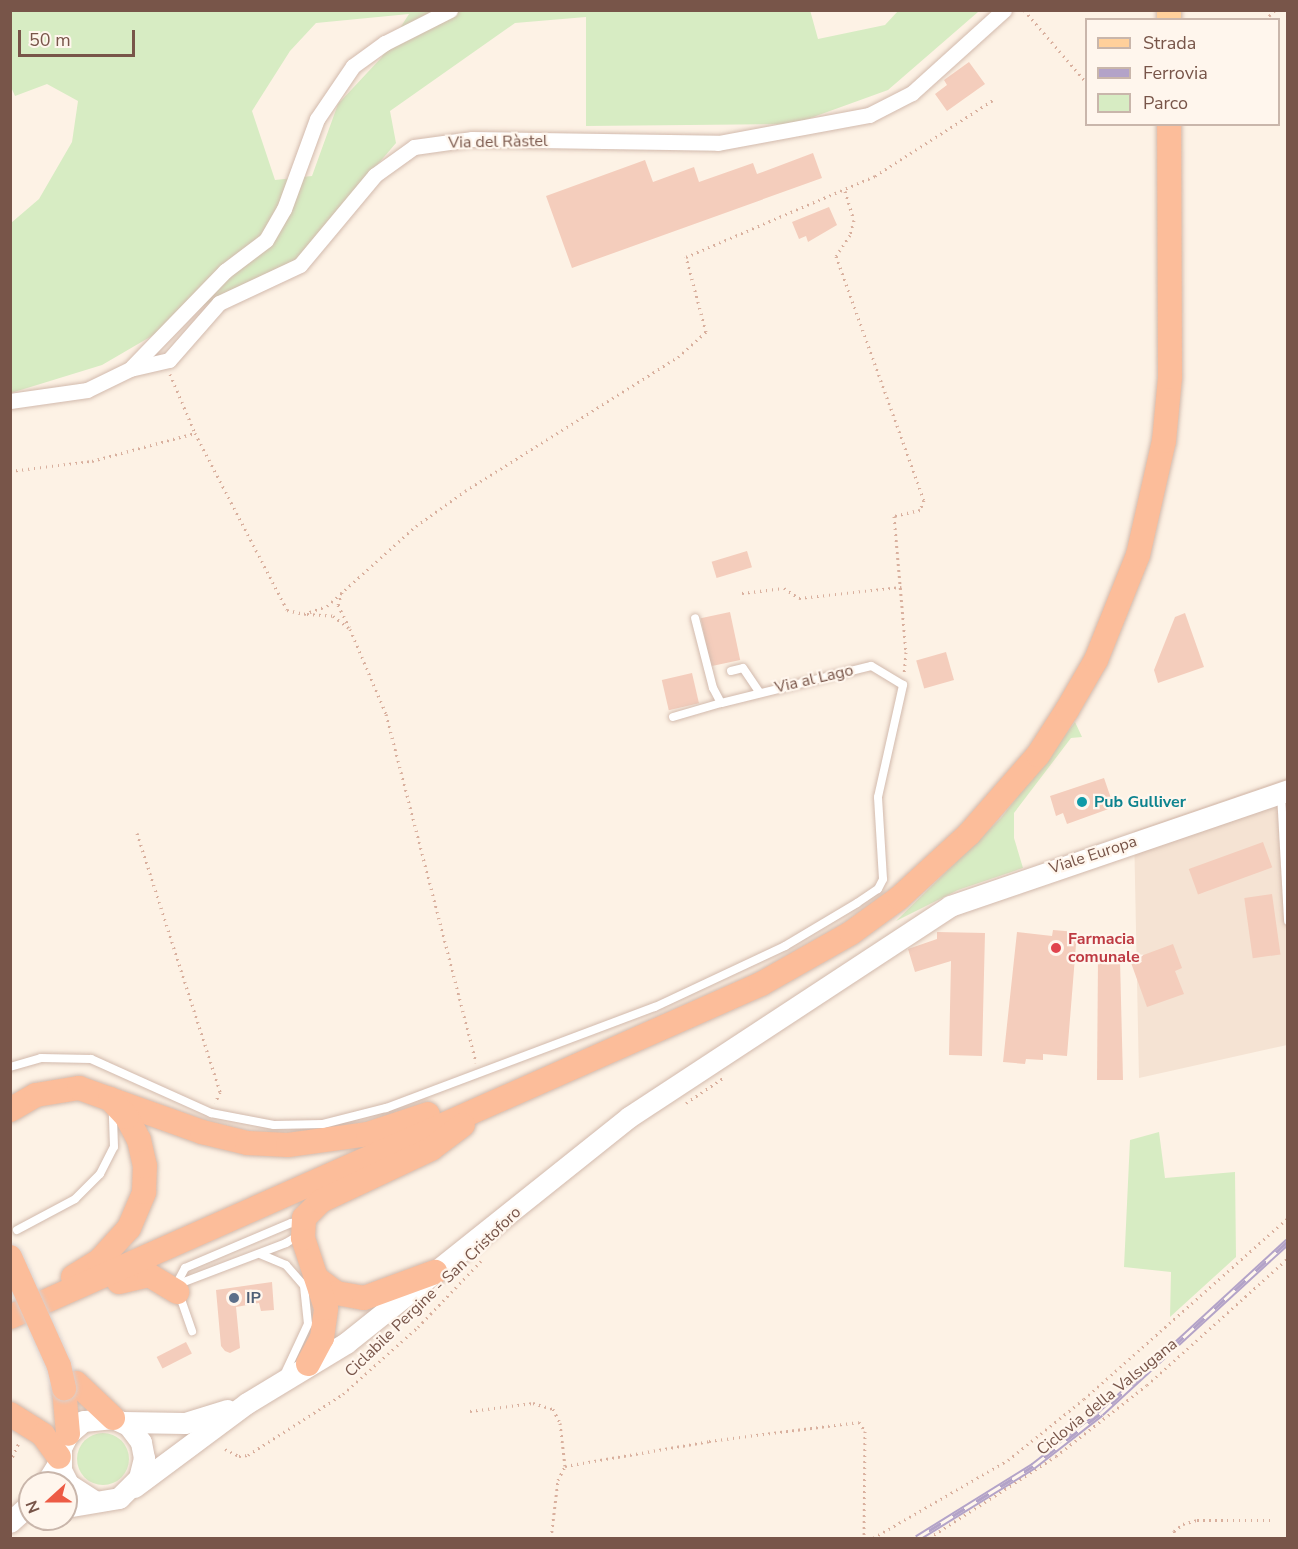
<!DOCTYPE html>
<html>
<head>
<meta charset="utf-8">
<style>
  body { margin:0 }
  #map { position:relative; width:1298px; height:1549px; overflow:hidden; background:#fdf2e5; font-family:"Nunito Sans",sans-serif }
  div>[style] { position:absolute }
  .residential>* { inset:0; background:#f5e3d3 }
  .green>* { inset:0; background:#d7ecc3 }
  .round { border-radius:50% }
  .building>* { inset:0; background:#f4cdbc; transform-origin:0 0 }
  .path>* { height:3px; margin-top:-1.5px; transform-origin:0; background:repeating-linear-gradient(90deg,#d9b09e 0 1.5px,transparent 0 6px) }
  .roads { filter:drop-shadow(0 0 2px #d2baad) drop-shadow(0 0 2px #d2baad) }
  .service>* { height:8px; margin:-4px; padding:0 4px; transform-origin:4px; border-radius:4px; background:#fff }
  .minor>* { height:15px; margin:-7.5px; padding:0 7.5px; transform-origin:7.5px; border-radius:7.5px; background:#fff }
  .secondary>* { height:21px; margin:-10.5px; padding:0 10.5px; transform-origin:10.5px; border-radius:10.5px; background:#fff }
  .primary>* { height:24px; margin:-12px; padding:0 12px; transform-origin:12px; border-radius:12px; background:#ffd09b }
  .trunk>* { height:24px; margin:-12px; padding:0 12px; transform-origin:12px; border-radius:12px; background:#fcbd9a }
  .rail>* { height:7px; margin-top:-3.5px; transform-origin:0; background:repeating-linear-gradient(90deg,#fff6ed 0 14px,#b3a3c8 0 28px); box-sizing:border-box; border-block:2px solid #b3a3c8 }
  .bridges { filter:drop-shadow(0 0 2px #d9cfcc) drop-shadow(0 0 2px #d9cfcc) }
  .trunk-bridge>* { height:24px; margin:-12px; padding:0 12px; transform-origin:12px; border-radius:12px; background:#fcbd9a }
  .dots>* { width:16px; height:16px; translate:-50% -50%; box-sizing:border-box; border:3px solid #fff6ed; border-radius:50% }
  span { translate:-50% -50%; white-space:nowrap; text-align:center; line-height:1.15; -webkit-text-stroke:4.5px #fff6ed; paint-order:stroke }
  .street-label { font-size:16px; color:#785549 }
  .culture-label { font-size:16px; color:#0d838f; font-weight:700 }
  .left { translate:0 -50%; text-align:left }
  .health-label { font-size:16px; color:#be3a42; font-weight:700 }
  .service-label { font-size:16px; color:#4e5e75; font-weight:700 }
  .frame { position:absolute; inset:0; border:12px solid #785549; pointer-events:none }
  .legend { position:absolute; left:1085px; top:18px; width:195px; height:108px; box-sizing:border-box; background:#fff6ed; border:2px solid #c9b6ab; margin:0; padding:8px 10px; list-style:none; font-size:18px; color:#785549 }
  .legend li { display:flex; align-items:center; gap:12px; height:30px }
  .legend b { width:30px; border:2px solid #c9b6ab }
  .north { position:absolute; left:18px; top:1471px; width:60px; height:60px; box-sizing:border-box; background:#fff6ed; border:2px solid #c9b6ab; border-radius:50%; rotate:249deg; font-size:16px; font-weight:700; line-height:24px; text-align:center; color:#785549 }
  .north::after { content:''; display:block; margin:auto; width:21px; height:27px; background:#ed5b45; clip-path:polygon(50% 0,100% 100%,50% 72%,0 100%) }
  .scale { position:absolute; left:18px; top:30px; width:117px; height:27px; box-sizing:border-box; border:3px solid #785549; border-top:0; padding-left:8px; font-size:18px; line-height:21px; white-space:nowrap; color:#785549; -webkit-text-stroke:4px #fff6ed; paint-order:stroke }
</style>
</head>
<body>
<div id="map">
  <div class="residential">
    <i style="clip-path:polygon(1287px 778px,1287px 1045px,1139px 1078px,1134px 831px)"></i>
  </div>
  <div class="green">
    <i style="clip-path:polygon(evenodd,810px 10px,818px 39px,885px 25px,898px 11px,978px 12px,888px 90px,794px 124px,586px 126px,586px 17px,515px 23px,390px 111px,396px 143px,290px 267px,229px 291px,102px 365px,11px 393px,11px 223px,39px 199px,72px 142px,78px 101px,47px 84px,15px 96px,11px 87px,11px 11px,810px 10px,409px 14px,381px 58px,338px 104px,312px 176px,275px 180px,252px 111px,290px 51px,316px 23px,409px 14px)"></i>
    <i style="clip-path:polygon(1075px 722px,1082px 737px,1071px 738px,1014px 813px,1014px 838px,1023px 868px,958px 890px,896px 921px,1001px 818px)"></i>
    <i style="clip-path:polygon(1159px 1132px,1165px 1178px,1235px 1172px,1236px 1257px,1170px 1317px,1171px 1272px,1124px 1267px,1130px 1140px)"></i>
    <i class="round" style="left:77px;top:1433px;width:52px;height:52px"></i>
  </div>
  <div class="building">
    <i style="clip-path:polygon(969px 62px,985px 84px,947px 111px,935px 94px,947px 85px,944px 80px)"></i>
    <i style="clip-path:polygon(813px 153px,822px 178px,572px 268px,546px 196px,645px 160px,653px 182px,694px 167px,699px 182px,753px 163px,757px 174px)"></i>
    <i style="clip-path:polygon(829px 207px,837px 225px,808px 242px,806px 236px,799px 239px,792px 222px)"></i>
    <i style="left:747px;top:551px;width:17px;height:37px;rotate:73deg"></i>
    <i style="left:730px;top:612px;width:49px;height:30px;rotate:78deg"></i>
    <i style="clip-path:polygon(1185px 613px,1204px 667px,1158px 683px,1154px 670px,1175px 617px)"></i>
    <i style="left:946px;top:652px;width:29px;height:31px;rotate:74deg"></i>
    <i style="left:692px;top:673px;width:31px;height:31px;rotate:77deg"></i>
    <i style="clip-path:polygon(1104px 778px,1114px 807px,1067px 824px,1063px 813px,1056px 816px,1050px 796px)"></i>
    <i style="left:1263px;top:842px;width:27px;height:79px;rotate:70deg"></i>
    <i style="left:1272px;top:894px;width:61px;height:28px;rotate:82deg"></i>
    <i style="clip-path:polygon(1053px 930px,1077px 932px,1067px 1056px,1043px 1054px,1043px 1060px,1026px 1059px,1025px 1064px,1003px 1062px,1017px 932px,1052px 936px)"></i>
    <i style="clip-path:polygon(937px 932px,985px 933px,982px 1056px,949px 1055px,951px 961px,915px 972px,908px 949px,937px 939px)"></i>
    <i style="clip-path:polygon(1173px 944px,1182px 968px,1175px 971px,1184px 994px,1147px 1007px,1130px 960px)"></i>
    <i style="clip-path:polygon(1098px 960px,1120px 960px,1123px 1080px,1097px 1080px)"></i>
    <i style="clip-path:polygon(272px 1282px,274px 1310px,261px 1311px,259px 1303px,236px 1307px,240px 1348px,230px 1353px,225px 1351px,221px 1346px,216px 1290px)"></i>
    <i style="left:186px;top:1342px;width:13px;height:33px;rotate:63deg"></i>
  </div>
  <div class="path">
    <i style="left:1024px;top:10px;width:95px;rotate:49.3deg"></i>
    <i style="left:1265px;top:20px;width:14px;rotate:-45deg"></i>
    <i style="left:845px;top:191px;width:30px;rotate:73deg"></i>
    <i style="left:854px;top:220px;width:16px;rotate:105deg"></i>
    <i style="left:850px;top:235px;width:25px;rotate:124deg"></i>
    <i style="left:836px;top:256px;width:259px;rotate:70.2deg"></i>
    <i style="left:924px;top:500px;width:11px;rotate:112deg"></i>
    <i style="left:920px;top:510px;width:27px;rotate:167deg"></i>
    <i style="left:894px;top:516px;width:137px;rotate:85deg"></i>
    <i style="left:906px;top:652px;width:22px;rotate:95deg"></i>
    <i style="left:170px;top:374px;width:64px;rotate:67deg"></i>
    <i style="left:195px;top:433px;width:199px;rotate:62.5deg"></i>
    <i style="left:287px;top:610px;width:17px;rotate:13deg"></i>
    <i style="left:304px;top:614px;width:24px;rotate:-19deg"></i>
    <i style="left:327px;top:606px;width:120px;rotate:-42deg"></i>
    <i style="left:416px;top:526px;width:60px;rotate:-35.5deg"></i>
    <i style="left:465px;top:491px;width:252px;rotate:-32.2deg"></i>
    <i style="left:678px;top:357px;width:38px;rotate:-42deg"></i>
    <i style="left:706px;top:332px;width:78px;rotate:-104.9deg"></i>
    <i style="left:686px;top:257px;width:206px;rotate:-23.2deg"></i>
    <i style="left:875px;top:176px;width:140px;rotate:-32.8deg"></i>
    <i style="left:10px;top:471px;width:83px;rotate:-7deg"></i>
    <i style="left:92px;top:461px;width:107px;rotate:-15.2deg"></i>
    <i style="left:342px;top:592px;width:14px;rotate:107deg"></i>
    <i style="left:338px;top:605px;width:25px;rotate:63deg"></i>
    <i style="left:742px;top:593px;width:42px;rotate:-6.8deg"></i>
    <i style="left:784px;top:588px;width:18px;rotate:34deg"></i>
    <i style="left:799px;top:598px;width:103px;rotate:-6.2deg"></i>
    <i style="left:307px;top:614px;width:26px;rotate:4deg"></i>
    <i style="left:333px;top:616px;width:21px;rotate:37deg"></i>
    <i style="left:350px;top:629px;width:92px;rotate:67deg"></i>
    <i style="left:386px;top:714px;width:360px;rotate:75.5deg"></i>
    <i style="left:137px;top:833px;width:272px;rotate:72.2deg"></i>
    <i style="left:220px;top:1092px;width:12px;rotate:114deg"></i>
    <i style="left:686px;top:1103px;width:45px;rotate:-34deg"></i>
    <i style="left:470px;top:1411px;width:64px;rotate:-7.2deg"></i>
    <i style="left:533px;top:1403px;width:21px;rotate:17deg"></i>
    <i style="left:553px;top:1409px;width:16px;rotate:63deg"></i>
    <i style="left:560px;top:1423px;width:43px;rotate:83.4deg"></i>
    <i style="left:225px;top:1449px;width:16px;rotate:27deg"></i>
    <i style="left:239px;top:1456px;width:9px;rotate:-6deg"></i>
    <i style="left:248px;top:1455px;width:113px;rotate:-32.7deg"></i>
    <i style="left:343px;top:1394px;width:101px;rotate:-41.8deg"></i>
    <i style="left:418px;top:1327px;width:95px;rotate:-46.3deg"></i>
    <i style="left:10px;top:1462px;width:21px;rotate:-65deg"></i>
    <i style="left:551px;top:1538px;width:58px;rotate:-83.1deg"></i>
    <i style="left:558px;top:1480px;width:16px;rotate:-63deg"></i>
    <i style="left:565px;top:1466px;width:146px;rotate:-9.8deg"></i>
    <i style="left:709px;top:1441px;width:151px;rotate:-7.2deg"></i>
    <i style="left:859px;top:1422px;width:11px;rotate:56deg"></i>
    <i style="left:865px;top:1431px;width:107px;rotate:90.5deg"></i>
    <i style="left:873px;top:1538px;width:156px;rotate:-30deg"></i>
    <i style="left:1008px;top:1460px;width:97px;rotate:-38.8deg"></i>
    <i style="left:1084px;top:1399px;width:273px;rotate:-41.6deg"></i>
    <i style="left:929px;top:1538px;width:151px;rotate:-32.8deg"></i>
    <i style="left:1056px;top:1456px;width:115px;rotate:-38deg"></i>
    <i style="left:1147px;top:1385px;width:190px;rotate:-42deg"></i>
    <i style="left:1173px;top:1538px;width:7px;rotate:-82deg"></i>
    <i style="left:1174px;top:1531px;width:11px;rotate:-38deg"></i>
    <i style="left:1183px;top:1524px;width:15px;rotate:-16deg"></i>
    <i style="left:1197px;top:1520px;width:76px"></i>
  </div>
  <div class="roads">
    <div class="service">
      <i style="left:731px;top:671px;width:12px;rotate:-14deg"></i>
      <i style="left:743px;top:668px;width:29px;rotate:56deg"></i>
      <i style="left:673px;top:717px;width:50px;rotate:-16.3deg"></i>
      <i style="left:1281px;top:794px;width:127px;rotate:86.8deg"></i>
      <i style="left:10px;top:1067px;width:32px;rotate:-16deg"></i>
      <i style="left:41px;top:1058px;width:50px;rotate:1.1deg"></i>
      <i style="left:91px;top:1059px;width:132px;rotate:24.2deg"></i>
      <i style="left:211px;top:1113px;width:64px;rotate:10.8deg"></i>
      <i style="left:274px;top:1125px;width:49px;rotate:-1.2deg"></i>
      <i style="left:323px;top:1124px;width:65px;rotate:-14.3deg"></i>
      <i style="left:386px;top:1108px;width:287px;rotate:-20.6deg"></i>
      <i style="left:655px;top:1007px;width:144px;rotate:-25.1deg"></i>
      <i style="left:785px;top:946px;width:84px;rotate:-30.8deg"></i>
      <i style="left:857px;top:903px;width:25px;rotate:-34deg"></i>
      <i style="left:878px;top:889px;width:11px;rotate:-63deg"></i>
      <i style="left:883px;top:879px;width:82px;rotate:-93.5deg"></i>
      <i style="left:878px;top:797px;width:115px;rotate:-77.4deg"></i>
      <i style="left:903px;top:685px;width:37px;rotate:-149deg"></i>
      <i style="left:871px;top:666px;width:154px;rotate:166.1deg"></i>
      <i style="left:721px;top:703px;width:17px;rotate:-118deg"></i>
      <i style="left:713px;top:688px;width:72px;rotate:-104.4deg"></i>
      <i style="left:17px;top:1230px;width:66px;rotate:-28.1deg"></i>
      <i style="left:75px;top:1199px;width:35px;rotate:-45deg"></i>
      <i style="left:100px;top:1174px;width:30px;rotate:-63deg"></i>
      <i style="left:114px;top:1147px;width:34px;rotate:-92deg"></i>
      <i style="left:260px;top:1254px;width:28px;rotate:23deg"></i>
      <i style="left:286px;top:1265px;width:28px;rotate:49deg"></i>
      <i style="left:304px;top:1286px;width:38px;rotate:84deg"></i>
      <i style="left:308px;top:1324px;width:54px;rotate:115.1deg"></i>
      <i style="left:176px;top:1285px;width:118px;rotate:-20.9deg"></i>
      <i style="left:286px;top:1243px;width:12px;rotate:-31deg"></i>
      <i style="left:296px;top:1237px;width:13px;rotate:-61deg"></i>
      <i style="left:302px;top:1226px;width:11px;rotate:-165deg"></i>
      <i style="left:291px;top:1223px;width:115px;rotate:157deg"></i>
      <i style="left:185px;top:1268px;width:19px;rotate:118deg"></i>
      <i style="left:176px;top:1285px;width:49px;rotate:70.8deg"></i>
    </div>
    <div class="minor">
      <i style="left:132px;top:367px;width:134px;rotate:-45.9deg"></i>
      <i style="left:225px;top:271px;width:51px;rotate:-37.1deg"></i>
      <i style="left:266px;top:240px;width:36px;rotate:-60deg"></i>
      <i style="left:284px;top:209px;width:96px;rotate:-69.9deg"></i>
      <i style="left:317px;top:119px;width:64px;rotate:-55.8deg"></i>
      <i style="left:353px;top:66px;width:39px;rotate:-36deg"></i>
      <i style="left:385px;top:43px;width:73px;rotate:-26.9deg"></i>
      <i style="left:10px;top:401px;width:78px;rotate:-8.1deg"></i>
      <i style="left:87px;top:390px;width:48px;rotate:-26deg"></i>
      <i style="left:130px;top:369px;width:40px;rotate:-13deg"></i>
      <i style="left:169px;top:360px;width:76px;rotate:-48.7deg"></i>
      <i style="left:219px;top:303px;width:89px;rotate:-25.1deg"></i>
      <i style="left:300px;top:265px;width:117px;rotate:-50.2deg"></i>
      <i style="left:375px;top:175px;width:48px;rotate:-35.7deg"></i>
      <i style="left:414px;top:147px;width:59px;rotate:-7.9deg"></i>
      <i style="left:472px;top:139px;width:246px;rotate:0.9deg"></i>
      <i style="left:718px;top:143px;width:154px;rotate:-10.5deg"></i>
      <i style="left:869px;top:115px;width:48px;rotate:-27.1deg"></i>
      <i style="left:912px;top:93px;width:124px;rotate:-42.1deg"></i>
    </div>
    <div class="secondary">
      <i style="left:123px;top:1422px;width:62px;rotate:0.9deg"></i>
      <i style="left:185px;top:1423px;width:44px;rotate:-17.2deg"></i>
      <i style="left:46px;top:1483px;width:25px;rotate:-58deg"></i>
      <i style="left:134px;top:1487px;width:141px;rotate:-36.6deg"></i>
      <i style="left:247px;top:1403px;width:116px;rotate:-31.2deg"></i>
      <i style="left:346px;top:1343px;width:362px;rotate:-38.6deg"></i>
      <i style="left:629px;top:1117px;width:384px;rotate:-33.3deg"></i>
      <i style="left:950px;top:906px;width:357px;rotate:-18.9deg"></i>
      <i style="left:66px;top:1507px;width:54px;rotate:-9.6deg"></i>
      <i style="left:119px;top:1498px;width:28px;rotate:-45deg"></i>
      <i style="left:139px;top:1478px;width:21px;rotate:-76deg"></i>
      <i style="left:144px;top:1458px;width:16px;rotate:-101deg"></i>
      <i style="left:141px;top:1442px;width:21px;rotate:-127deg"></i>
      <i style="left:128px;top:1425px;width:17px;rotate:-155deg"></i>
      <i style="left:113px;top:1418px;width:30px;rotate:174deg"></i>
      <i style="left:83px;top:1421px;width:20px;rotate:139deg"></i>
      <i style="left:68px;top:1434px;width:16px;rotate:117deg"></i>
      <i style="left:61px;top:1448px;width:22px;rotate:90deg"></i>
      <i style="left:61px;top:1470px;width:16px;rotate:63deg"></i>
      <i style="left:68px;top:1484px;width:30px;rotate:33deg"></i>
      <i style="left:10px;top:1522px;width:27px;rotate:-42deg"></i>
    </div>
    <div class="primary">
      <i style="left:1169px;top:10px;width:10px;rotate:90deg"></i>
    </div>
    <div class="trunk">
      <i style="left:10px;top:1110px;width:30px;rotate:-30deg"></i>
      <i style="left:36px;top:1095px;width:44px;rotate:-9.2deg"></i>
      <i style="left:79px;top:1088px;width:131px;rotate:19.7deg"></i>
      <i style="left:202px;top:1132px;width:46px;rotate:13.7deg"></i>
      <i style="left:247px;top:1143px;width:41px;rotate:2.8deg"></i>
      <i style="left:288px;top:1145px;width:81px;rotate:-7.8deg"></i>
      <i style="left:368px;top:1134px;width:63px;rotate:-18.4deg"></i>
      <i style="left:73px;top:1277px;width:31px;rotate:-32deg"></i>
      <i style="left:99px;top:1261px;width:45px;rotate:-47.7deg"></i>
      <i style="left:129px;top:1228px;width:39px;rotate:-67deg"></i>
      <i style="left:144px;top:1192px;width:26px;rotate:-88deg"></i>
      <i style="left:145px;top:1166px;width:27px;rotate:-103deg"></i>
      <i style="left:139px;top:1140px;width:26px;rotate:-118deg"></i>
      <i style="left:127px;top:1117px;width:25px;rotate:-133deg"></i>
      <i style="left:319px;top:1280px;width:21px;rotate:37deg"></i>
      <i style="left:336px;top:1293px;width:28px;rotate:10deg"></i>
      <i style="left:364px;top:1298px;width:76px;rotate:-20.1deg"></i>
      <i style="left:119px;top:1282px;width:31px;rotate:-13deg"></i>
      <i style="left:149px;top:1275px;width:33px;rotate:31deg"></i>
      <i style="left:10px;top:1317px;width:822px;rotate:-23.91deg"></i>
      <i style="left:761px;top:984px;width:103px;rotate:-29.5deg"></i>
      <i style="left:851px;top:933px;width:59px;rotate:-36.1deg"></i>
      <i style="left:899px;top:898px;width:95px;rotate:-42.4deg"></i>
      <i style="left:969px;top:834px;width:105px;rotate:-48.9deg"></i>
      <i style="left:1038px;top:755px;width:54px;rotate:-57.2deg"></i>
      <i style="left:1067px;top:710px;width:58px;rotate:-59.9deg"></i>
      <i style="left:1096px;top:660px;width:113px;rotate:-68.2deg"></i>
      <i style="left:1138px;top:555px;width:117px;rotate:-77.2deg"></i>
      <i style="left:1164px;top:441px;width:64px;rotate:-84.6deg"></i>
      <i style="left:1170px;top:377px;width:253px;rotate:-90.2deg"></i>
      <i style="left:308px;top:1364px;width:30px;rotate:-62deg"></i>
      <i style="left:322px;top:1338px;width:30px;rotate:-82deg"></i>
      <i style="left:326px;top:1308px;width:74px;rotate:-108.2deg"></i>
      <i style="left:303px;top:1238px;width:20px;rotate:-87deg"></i>
      <i style="left:304px;top:1218px;width:24px;rotate:-45deg"></i>
      <i style="left:321px;top:1201px;width:122px;rotate:-25.3deg"></i>
      <i style="left:431px;top:1149px;width:40px;rotate:-37deg"></i>
      <i style="left:76px;top:1383px;width:51px;rotate:43.4deg"></i>
      <i style="left:64px;top:1388px;width:46px;rotate:85deg"></i>
      <i style="left:10px;top:1414px;width:39px;rotate:32deg"></i>
      <i style="left:43px;top:1435px;width:27px;rotate:54deg"></i>
    </div>
  </div>
  <div class="rail">
    <i style="left:917px;top:1538px;width:137px;rotate:-31.8deg"></i>
    <i style="left:1033px;top:1466px;width:86px;rotate:-37.9deg"></i>
    <i style="left:1101px;top:1413px;width:254px;rotate:-42.6deg"></i>
  </div>
  <div class="bridges">
    <div class="trunk-bridge">
      <i style="left:10px;top:1257px;width:120px;rotate:65.8deg"></i>
      <i style="left:59px;top:1366px;width:23px;rotate:77deg"></i>
    </div>
  </div>
  <div class="dots">
    <i style="left:1082px;top:802px;background:#0f9aa8"></i>
    <i style="left:1056px;top:948px;background:#e0444e"></i>
    <i style="left:234px;top:1298px;background:#5c6f8a"></i>
  </div>
  <div class="street-label">
    <span style="left:498px;top:142px;rotate:-1deg">Via del Ràstel</span>
    <span style="left:814px;top:679px;rotate:-13deg">Via al Lago</span>
    <span style="left:1093px;top:855px;rotate:-18deg">Viale Europa</span>
    <span style="left:433px;top:1292px;rotate:-44deg">Ciclabile Pergine - San Cristoforo</span>
    <span style="left:1107px;top:1397px;rotate:-39deg">Ciclovia della Valsugana</span>
  </div>
  <div class="culture-label">
    <span class="left" style="left:1094px;top:802px">Pub Gulliver</span>
  </div>
  <div class="health-label">
    <span class="left" style="left:1068px;top:948px">Farmacia<br>comunale</span>
  </div>
  <div class="service-label">
    <span class="left" style="left:246px;top:1298px">IP</span>
  </div>
  <div class="frame"></div>
  <ul class="legend">
  <li><b style="height:8px;background:#ffd09b"></b>Strada</li>
  <li><b style="height:8px;background:#b3a3c8"></b>Ferrovia</li>
  <li><b style="height:16px;background:#d7ecc3"></b>Parco</li>
  </ul>
  <div class="north">N</div>
  <div class="scale">50 m</div>
</div>
</body>
</html>
